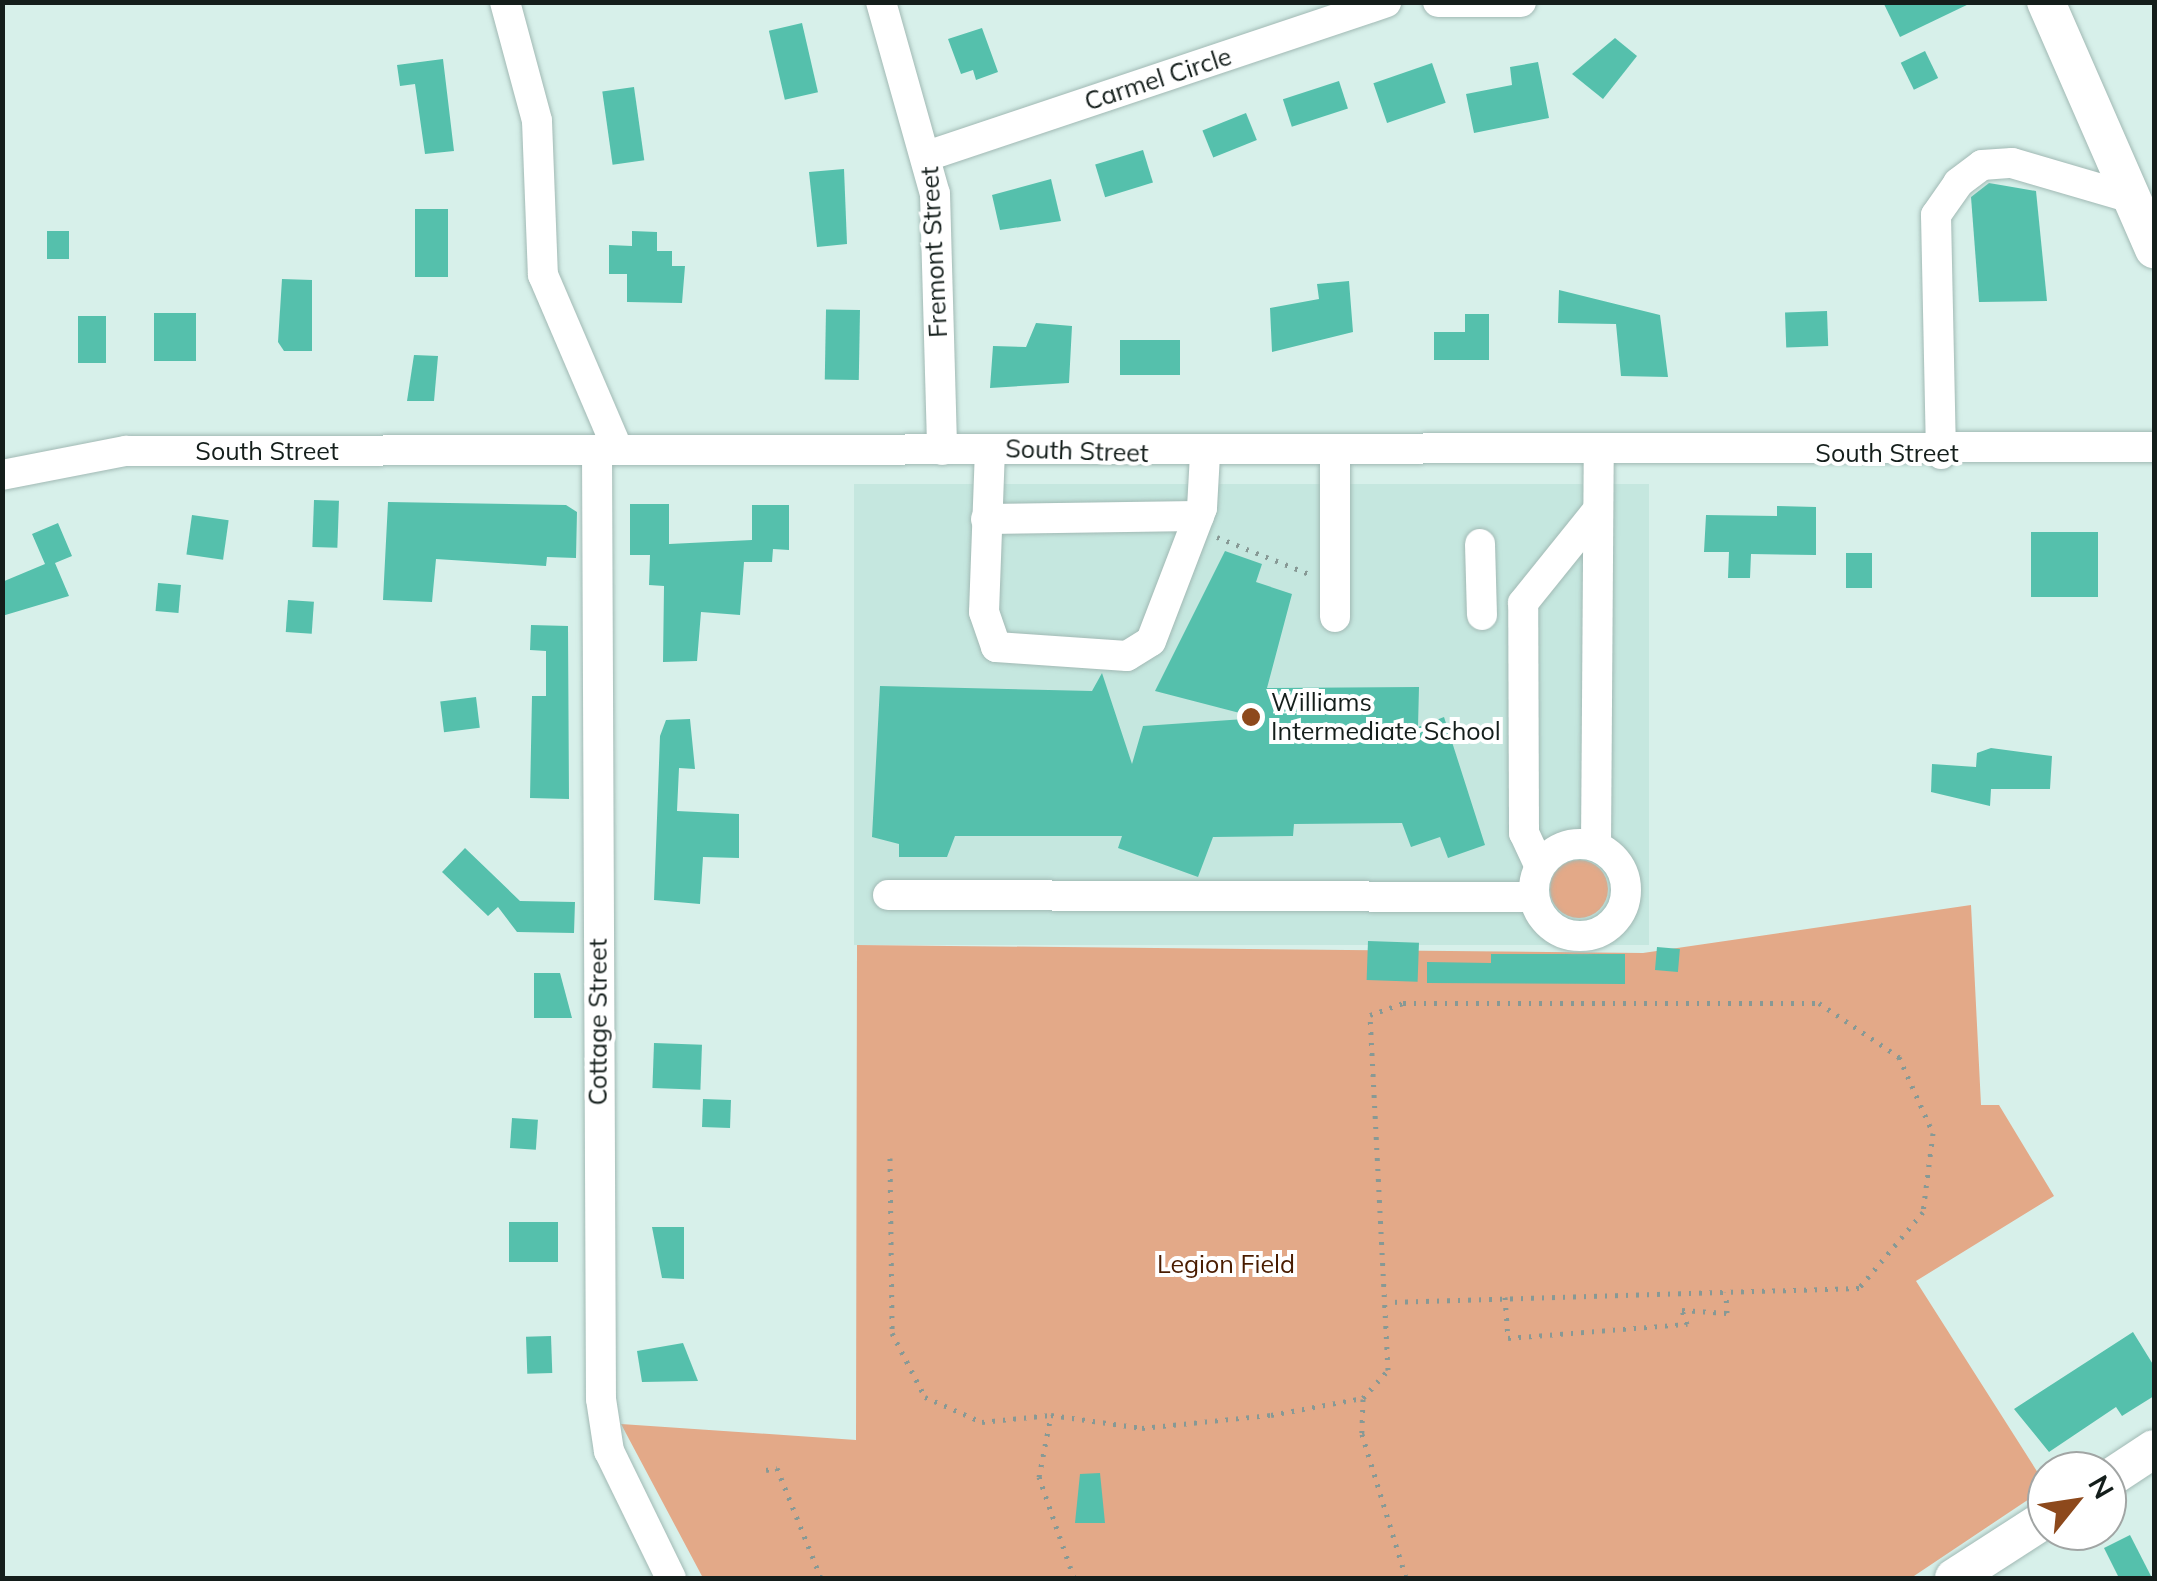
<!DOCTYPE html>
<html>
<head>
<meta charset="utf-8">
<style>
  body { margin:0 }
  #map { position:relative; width:2157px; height:1581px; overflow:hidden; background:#d7f0ea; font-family:Mulish,sans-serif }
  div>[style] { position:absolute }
  .built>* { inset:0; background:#c5e7df; transform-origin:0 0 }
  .green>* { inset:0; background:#e3a988 }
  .round { border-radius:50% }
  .building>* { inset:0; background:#55c0ac; transform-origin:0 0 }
  .path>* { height:5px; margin-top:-2.5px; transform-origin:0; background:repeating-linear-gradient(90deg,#879995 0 2.5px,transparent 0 10.5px) }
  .roads { filter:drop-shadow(0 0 2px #a1b9b4) drop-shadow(0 0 2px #a1b9b4) }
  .minor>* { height:30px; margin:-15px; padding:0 15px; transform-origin:15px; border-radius:15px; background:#fff }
  .minor>.ring { margin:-15px; padding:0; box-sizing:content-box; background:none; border:30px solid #fff; border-radius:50% }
  .major>* { height:38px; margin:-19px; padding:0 19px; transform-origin:19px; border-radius:19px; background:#fff }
  .dots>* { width:28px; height:28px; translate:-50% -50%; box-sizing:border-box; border:5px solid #fff; border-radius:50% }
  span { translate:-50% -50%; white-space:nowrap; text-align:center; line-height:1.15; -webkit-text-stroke:8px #fff; paint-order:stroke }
  .street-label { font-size:25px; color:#141e1b }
  .poi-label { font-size:25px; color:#141e1b }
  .left { translate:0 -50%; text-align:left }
  .park-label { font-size:25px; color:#491c00 }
  .frame { position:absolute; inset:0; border:5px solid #141e1b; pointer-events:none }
  .north { position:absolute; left:2027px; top:1451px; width:100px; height:100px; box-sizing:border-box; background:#fff; border:2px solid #a1a5a4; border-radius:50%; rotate:60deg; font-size:28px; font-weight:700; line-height:40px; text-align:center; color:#141e1b }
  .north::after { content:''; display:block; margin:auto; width:35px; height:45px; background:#8d491c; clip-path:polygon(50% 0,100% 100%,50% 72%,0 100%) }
</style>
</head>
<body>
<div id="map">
  <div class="built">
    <i style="left:854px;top:484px;width:795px;height:461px"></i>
  </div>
  <div class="green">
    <i class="round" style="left:1550px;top:860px;width:58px;height:58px"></i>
    <i style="clip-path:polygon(1971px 905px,1981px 1105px,1999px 1105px,2054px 1196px,1916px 1281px,2047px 1487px,1911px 1578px,703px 1578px,621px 1424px,856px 1440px,857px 945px,1643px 953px)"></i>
  </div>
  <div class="building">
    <i style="clip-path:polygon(1883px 2px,1973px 2px,1900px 37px)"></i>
    <i style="left:802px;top:23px;width:71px;height:34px;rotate:77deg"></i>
    <i style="clip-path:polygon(982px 28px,998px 72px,976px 80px,973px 70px,961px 74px,948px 39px)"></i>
    <i style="clip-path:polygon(1615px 38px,1637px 56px,1603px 99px,1572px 74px)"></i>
    <i style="left:1925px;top:51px;width:30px;height:27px;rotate:64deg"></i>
    <i style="clip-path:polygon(443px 59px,454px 151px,425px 154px,415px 84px,400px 86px,397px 65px)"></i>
    <i style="clip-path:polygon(1538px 62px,1549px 118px,1474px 133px,1466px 94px,1512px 85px,1510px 67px)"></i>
    <i style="left:1432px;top:63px;width:42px;height:62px;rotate:71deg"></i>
    <i style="left:1339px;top:81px;width:29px;height:59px;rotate:72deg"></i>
    <i style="left:634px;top:87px;width:74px;height:32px;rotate:82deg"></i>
    <i style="left:1246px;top:113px;width:29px;height:47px;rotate:68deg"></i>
    <i style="left:1143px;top:150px;width:34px;height:50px;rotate:73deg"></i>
    <i style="clip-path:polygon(844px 169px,847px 244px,817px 247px,809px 172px)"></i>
    <i style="clip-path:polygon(1051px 179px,1061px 221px,1000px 230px,992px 195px)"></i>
    <i style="clip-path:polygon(1989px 183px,2036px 191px,2047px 301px,1979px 302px,1971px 197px)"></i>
    <i style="left:415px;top:209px;width:33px;height:68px"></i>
    <i style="left:47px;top:231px;width:22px;height:28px"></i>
    <i style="clip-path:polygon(632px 231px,657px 232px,657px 251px,672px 251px,672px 266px,685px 266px,682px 303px,627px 302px,627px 274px,609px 274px,609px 245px,632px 246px)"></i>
    <i style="clip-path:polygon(282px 279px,312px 280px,312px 351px,284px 351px,278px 342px)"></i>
    <i style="clip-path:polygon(1349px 281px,1353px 332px,1272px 352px,1270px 308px,1319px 299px,1317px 284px)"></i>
    <i style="clip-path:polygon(1559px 290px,1660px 315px,1668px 377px,1621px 376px,1616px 324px,1558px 323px)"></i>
    <i style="left:860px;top:310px;width:70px;height:34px;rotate:91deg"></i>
    <i style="left:1827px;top:311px;width:35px;height:42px;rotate:88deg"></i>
    <i style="left:154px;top:313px;width:42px;height:48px"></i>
    <i style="clip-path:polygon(1465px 314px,1489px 314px,1489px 360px,1434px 360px,1434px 332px,1465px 332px)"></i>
    <i style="left:78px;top:316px;width:28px;height:47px"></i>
    <i style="clip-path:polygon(1036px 323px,1072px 326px,1069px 383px,990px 388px,993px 346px,1026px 347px)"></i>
    <i style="left:1180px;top:340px;width:35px;height:60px;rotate:90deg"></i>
    <i style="clip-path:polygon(414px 355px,438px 356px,434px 401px,407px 401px)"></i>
    <i style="left:314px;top:500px;width:25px;height:47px;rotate:2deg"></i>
    <i style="clip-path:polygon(388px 502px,566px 505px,577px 512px,576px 558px,547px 557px,546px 566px,436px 559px,432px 602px,383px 600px)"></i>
    <i style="clip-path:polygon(630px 504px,669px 504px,669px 544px,752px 540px,752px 505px,789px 505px,789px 550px,773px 549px,772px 562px,744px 562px,740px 615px,701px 612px,697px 661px,663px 662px,664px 586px,649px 585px,650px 555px,630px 555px)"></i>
    <i style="clip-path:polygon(1777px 506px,1816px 507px,1816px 555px,1751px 554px,1750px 578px,1728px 578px,1729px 552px,1704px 552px,1706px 515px,1777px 516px)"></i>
    <i style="left:192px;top:515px;width:37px;height:40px;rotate:8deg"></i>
    <i style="clip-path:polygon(58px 523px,72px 556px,55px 563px,69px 596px,2px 616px,2px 582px,45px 564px,32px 534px)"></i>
    <i style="left:2031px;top:532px;width:67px;height:65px"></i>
    <i style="clip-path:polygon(1225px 551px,1262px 564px,1256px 582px,1292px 594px,1267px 688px,1419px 687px,1418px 727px,1444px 717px,1485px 845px,1448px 858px,1440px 837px,1411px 847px,1402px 823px,1294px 824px,1293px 836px,1213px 837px,1198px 877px,1118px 848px,1122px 836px,955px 836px,947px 857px,899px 857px,899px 844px,872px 837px,880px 686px,1092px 691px,1102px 673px,1132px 764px,1143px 726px,1259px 718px,1155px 691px)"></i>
    <i style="left:1846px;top:553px;width:26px;height:35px"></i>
    <i style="left:158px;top:583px;width:23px;height:28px;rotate:5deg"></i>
    <i style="left:288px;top:600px;width:26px;height:32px;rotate:4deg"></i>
    <i style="clip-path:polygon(531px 625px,568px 626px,569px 799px,530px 798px,532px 696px,546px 696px,546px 651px,530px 650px)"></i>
    <i style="left:476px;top:697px;width:31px;height:36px;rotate:83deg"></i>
    <i style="clip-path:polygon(690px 719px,695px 769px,679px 768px,677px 811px,739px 814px,739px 858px,703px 857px,700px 904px,654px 900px,660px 736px,666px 720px)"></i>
    <i style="clip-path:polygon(1991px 748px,2052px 756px,2050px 789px,1991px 789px,1990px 806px,1931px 792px,1932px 764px,1976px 767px,1977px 753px)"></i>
    <i style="clip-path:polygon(465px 848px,520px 901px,575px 902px,574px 933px,517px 932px,498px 907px,488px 916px,442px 872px)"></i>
    <i style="left:1368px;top:941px;width:51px;height:39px;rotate:2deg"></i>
    <i style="left:1657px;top:947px;width:23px;height:23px;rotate:5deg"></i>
    <i style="clip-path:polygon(1491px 954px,1625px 954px,1625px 984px,1427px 983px,1427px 962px,1491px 963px)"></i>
    <i style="clip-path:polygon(534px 973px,560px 973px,572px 1018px,534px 1018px)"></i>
    <i style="left:654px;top:1043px;width:48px;height:45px;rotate:2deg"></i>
    <i style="left:703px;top:1099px;width:28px;height:28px;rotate:2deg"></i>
    <i style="left:512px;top:1118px;width:26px;height:30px;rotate:4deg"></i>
    <i style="left:509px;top:1222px;width:49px;height:40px"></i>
    <i style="clip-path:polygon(652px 1227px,684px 1227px,684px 1279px,662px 1278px)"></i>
    <i style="clip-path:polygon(2133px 1332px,2154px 1366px,2154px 1396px,2122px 1416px,2116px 1407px,2049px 1452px,2014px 1409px)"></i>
    <i style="left:551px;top:1336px;width:37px;height:25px;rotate:88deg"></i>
    <i style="clip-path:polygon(683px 1343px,698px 1381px,642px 1382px,637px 1351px)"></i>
    <i style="clip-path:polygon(1100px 1473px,1105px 1523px,1075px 1523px,1080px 1474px)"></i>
    <i style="clip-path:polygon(2130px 1535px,2152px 1578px,2119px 1578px,2104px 1548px)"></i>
  </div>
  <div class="path">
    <i style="left:1217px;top:537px;width:99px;rotate:21.9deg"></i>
    <i style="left:890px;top:1158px;width:175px;rotate:89.3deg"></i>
    <i style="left:892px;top:1333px;width:72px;rotate:62.7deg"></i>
    <i style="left:925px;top:1397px;width:62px;rotate:23.7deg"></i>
    <i style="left:982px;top:1422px;width:69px;rotate:-5.8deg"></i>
    <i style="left:1505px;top:1297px;width:41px;rotate:85.8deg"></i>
    <i style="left:1508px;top:1338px;width:180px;rotate:-4.5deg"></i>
    <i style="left:1687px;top:1324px;width:15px;rotate:-110deg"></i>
    <i style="left:1682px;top:1310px;width:45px;rotate:3.8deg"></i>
    <i style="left:1727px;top:1313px;width:21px;rotate:-93deg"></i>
    <i style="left:1363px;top:1399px;width:35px;rotate:92deg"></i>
    <i style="left:1362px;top:1434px;width:151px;rotate:73deg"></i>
    <i style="left:766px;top:1470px;width:11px;rotate:-10deg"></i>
    <i style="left:777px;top:1468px;width:118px;rotate:68.2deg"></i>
    <i style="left:1074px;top:1578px;width:107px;rotate:-109.1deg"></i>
    <i style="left:1039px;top:1477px;width:63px;rotate:-79deg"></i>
    <i style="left:1051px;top:1415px;width:92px;rotate:8.1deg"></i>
    <i style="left:1142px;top:1428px;width:130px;rotate:-5.8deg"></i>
    <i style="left:1271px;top:1415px;width:94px;rotate:-10.5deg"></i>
    <i style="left:1363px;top:1398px;width:38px;rotate:-48deg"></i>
    <i style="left:1388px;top:1370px;width:355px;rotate:-92.9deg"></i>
    <i style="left:1370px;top:1015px;width:35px;rotate:-20deg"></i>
    <i style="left:1403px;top:1003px;width:416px"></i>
    <i style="left:1819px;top:1003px;width:97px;rotate:34deg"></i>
    <i style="left:1899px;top:1057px;width:83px;rotate:65.9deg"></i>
    <i style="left:1933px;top:1133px;width:80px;rotate:97.2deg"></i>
    <i style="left:1923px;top:1212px;width:99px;rotate:130.1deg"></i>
    <i style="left:1859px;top:1288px;width:470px;rotate:178.3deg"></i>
  </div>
  <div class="roads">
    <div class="minor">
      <i style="left:505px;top:2px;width:123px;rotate:74.9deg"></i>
      <i style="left:537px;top:121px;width:154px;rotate:87.8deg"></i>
      <i style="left:543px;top:275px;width:190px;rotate:66.8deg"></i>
      <i style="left:881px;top:2px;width:199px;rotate:74.3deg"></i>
      <i style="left:935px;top:194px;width:256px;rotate:88.4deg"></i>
      <i style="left:1438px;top:2px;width:83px"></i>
      <i style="left:930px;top:155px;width:481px;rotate:-18.5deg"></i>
      <i style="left:990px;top:449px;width:163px;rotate:92.1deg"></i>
      <i style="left:984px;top:612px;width:37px;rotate:71deg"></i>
      <i style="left:996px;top:647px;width:131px;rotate:3.9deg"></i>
      <i style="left:1127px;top:656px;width:28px;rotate:-32deg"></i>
      <i style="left:1151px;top:641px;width:142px;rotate:-69deg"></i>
      <i style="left:1202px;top:508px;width:53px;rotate:-86.8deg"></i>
      <i style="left:597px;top:450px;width:949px;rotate:89.76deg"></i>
      <i style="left:601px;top:1399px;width:53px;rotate:81.3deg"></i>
      <i style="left:609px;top:1451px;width:141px;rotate:64deg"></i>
      <i style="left:1941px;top:454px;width:239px;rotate:-91.2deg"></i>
      <i style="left:1936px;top:215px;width:39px;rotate:-55deg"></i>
      <i style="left:1958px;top:183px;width:30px;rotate:-37deg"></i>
      <i style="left:1982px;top:165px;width:30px;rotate:-4deg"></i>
      <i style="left:2012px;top:163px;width:125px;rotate:16.3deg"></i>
      <i style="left:1335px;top:455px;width:162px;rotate:90deg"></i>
      <i style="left:2px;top:475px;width:126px;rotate:-11deg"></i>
      <i style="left:126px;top:451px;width:2028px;rotate:-0.11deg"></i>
      <i style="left:986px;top:519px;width:213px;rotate:-0.8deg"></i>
      <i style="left:1480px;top:544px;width:71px;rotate:88.4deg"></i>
      <i class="ring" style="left:1534px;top:844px;width:62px;height:62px"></i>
      <i style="left:1596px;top:846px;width:391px;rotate:-89.6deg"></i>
      <i style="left:1539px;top:865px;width:35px;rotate:-115deg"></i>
      <i style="left:1524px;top:833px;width:230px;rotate:-90.2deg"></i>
      <i style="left:1523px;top:603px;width:118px;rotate:-51.2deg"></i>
      <i style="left:888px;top:895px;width:645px;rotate:0.18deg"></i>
    </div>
    <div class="major">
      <i style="left:2046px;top:2px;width:270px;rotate:66.4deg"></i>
      <i style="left:2107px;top:1480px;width:56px;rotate:-33.4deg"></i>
      <i style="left:1954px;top:1578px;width:111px;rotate:-32.8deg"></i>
    </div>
  </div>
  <div class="dots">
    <i style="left:1251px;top:717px;background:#8d491c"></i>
  </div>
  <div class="street-label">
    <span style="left:1158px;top:79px;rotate:-18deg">Carmel Circle</span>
    <span style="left:934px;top:252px;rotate:-93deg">Fremont Street</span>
    <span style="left:267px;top:451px">South Street</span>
    <span style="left:1077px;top:451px;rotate:2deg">South Street</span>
    <span style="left:1887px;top:453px">South Street</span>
    <span style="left:598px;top:1022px;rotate:-90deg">Cottage Street</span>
  </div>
  <div class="poi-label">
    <span class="left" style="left:1271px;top:717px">Williams<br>Intermediate School</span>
  </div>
  <div class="park-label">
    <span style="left:1226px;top:1264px">Legion Field</span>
  </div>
  <div class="frame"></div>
  <div class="north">N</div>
</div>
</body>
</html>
